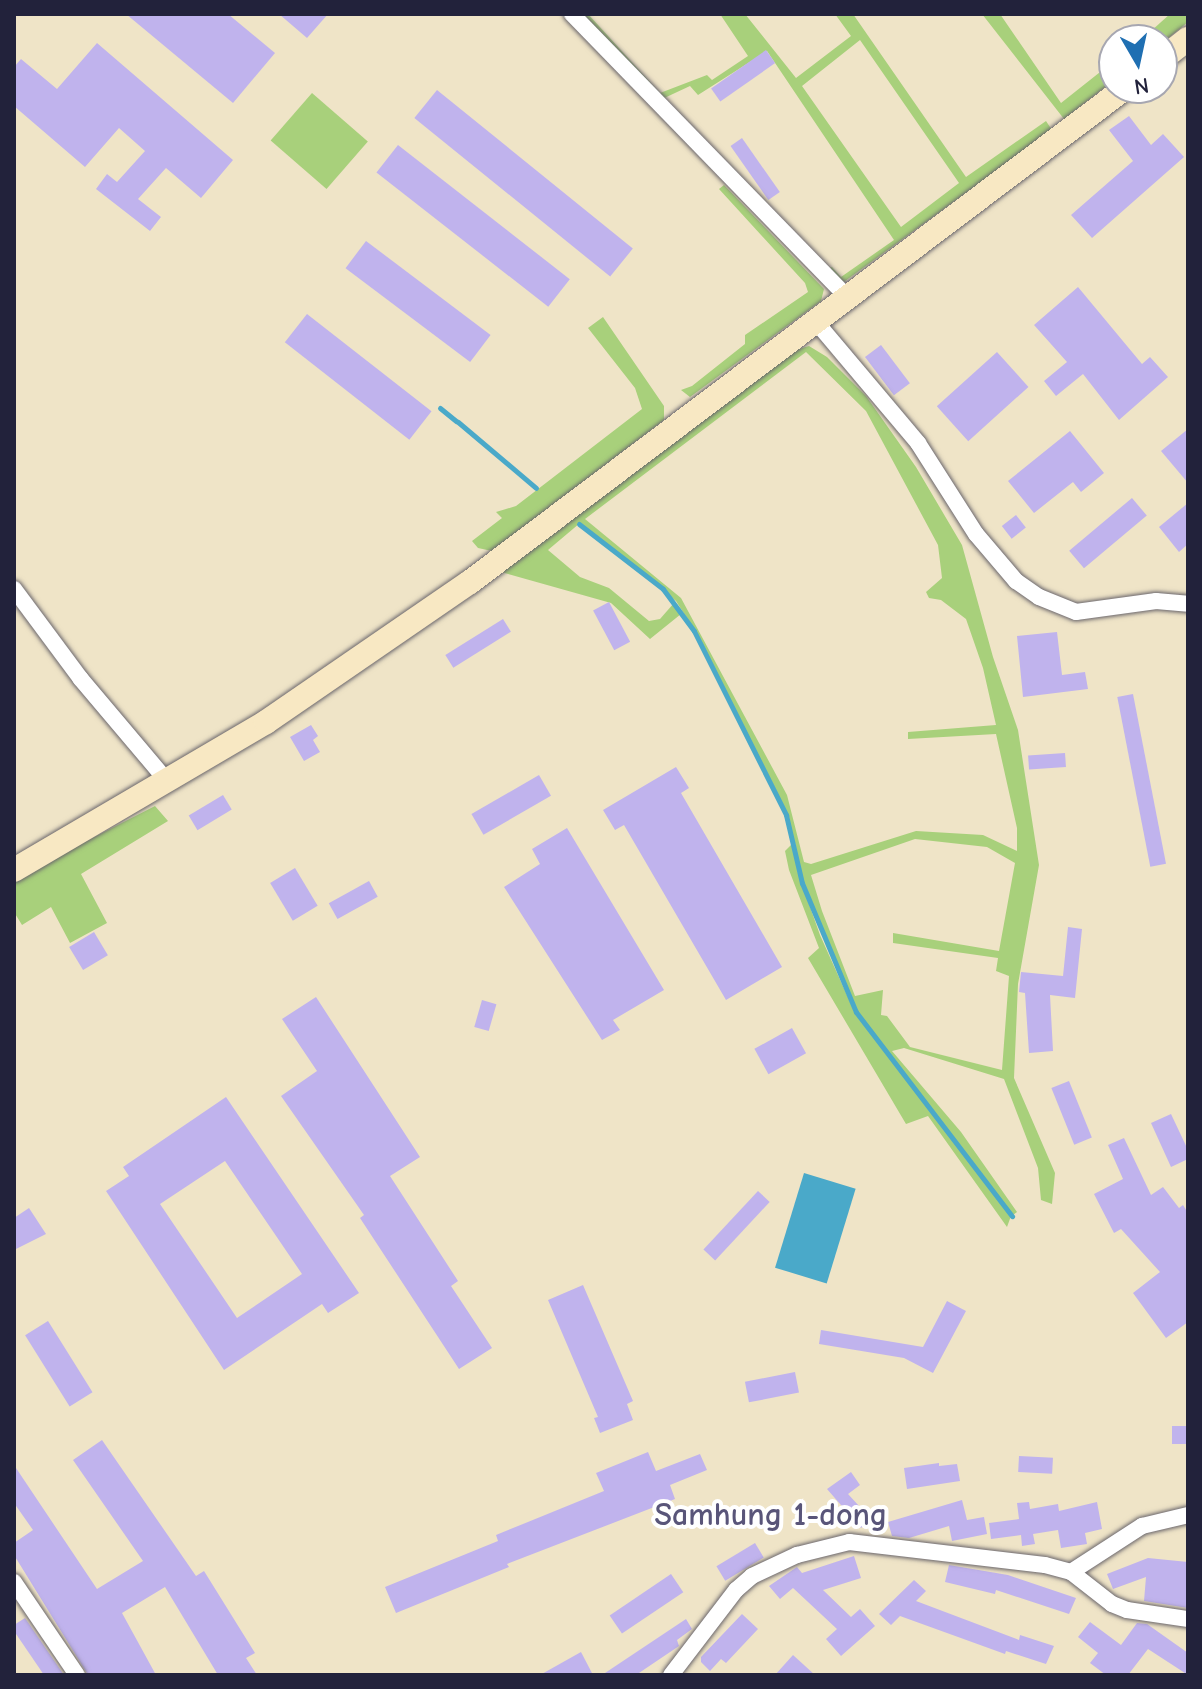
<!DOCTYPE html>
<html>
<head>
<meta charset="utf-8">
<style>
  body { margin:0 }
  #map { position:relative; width:1202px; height:1689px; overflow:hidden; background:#efe4c7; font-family:"Comic Neue",sans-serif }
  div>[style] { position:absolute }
  .green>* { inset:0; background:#a8d07b; transform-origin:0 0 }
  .water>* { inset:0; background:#4aa9c9; transform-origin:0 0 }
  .stream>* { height:5px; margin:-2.5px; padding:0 2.5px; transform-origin:2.5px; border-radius:2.5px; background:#4aa9c9 }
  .building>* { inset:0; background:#c0b3ed; transform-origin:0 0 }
  .roads { filter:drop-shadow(0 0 2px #6a666c) drop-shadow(0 0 2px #6a666c) }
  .street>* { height:16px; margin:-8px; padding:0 8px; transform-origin:8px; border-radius:8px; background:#fff }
  .secondary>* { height:24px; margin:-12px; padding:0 12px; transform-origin:12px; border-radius:12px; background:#f8e8c3 }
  span { translate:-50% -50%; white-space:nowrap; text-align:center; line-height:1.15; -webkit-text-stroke:8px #fff; paint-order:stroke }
  .quarter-label { font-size:32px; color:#595579; font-weight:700 }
  .frame { position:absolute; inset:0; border:16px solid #22223b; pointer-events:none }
  .north { position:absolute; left:1098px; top:24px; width:80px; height:80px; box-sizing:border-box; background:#fff; border:2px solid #a7a7b1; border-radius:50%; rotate:171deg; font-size:22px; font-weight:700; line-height:32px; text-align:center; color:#22223b }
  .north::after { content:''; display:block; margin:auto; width:28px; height:36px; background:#1f6fb2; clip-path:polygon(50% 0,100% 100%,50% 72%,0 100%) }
</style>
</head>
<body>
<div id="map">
  <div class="green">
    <i style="clip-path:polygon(evenodd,582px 14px,588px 14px,660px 93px,707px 75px,712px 80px,748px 56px,720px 14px,745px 14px,796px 78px,851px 36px,835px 14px,853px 14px,966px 177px,1046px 121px,1052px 130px,841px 284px,826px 269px,832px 267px,841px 277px,894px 240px,767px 51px,698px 95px,690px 86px,660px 100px,582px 14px,860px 40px,959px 183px,901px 227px,802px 86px,860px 40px)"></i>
    <i style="clip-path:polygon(982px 14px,1000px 14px,1061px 103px,1114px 61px,1114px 80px,1064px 119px)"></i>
    <i style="clip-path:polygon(1170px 14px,1188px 14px,1188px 22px,1162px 43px,1141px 40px)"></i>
    <i style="left:312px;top:93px;width:74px;height:63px;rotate:41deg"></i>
    <i style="clip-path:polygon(724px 185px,824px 289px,821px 301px,690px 397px,681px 390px,692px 386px,745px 344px,745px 335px,808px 292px,805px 283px,719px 189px)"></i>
    <i style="clip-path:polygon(603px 317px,664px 406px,664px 420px,492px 551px,478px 548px,472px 541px,502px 518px,496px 512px,516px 506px,642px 409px,635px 388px,588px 328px)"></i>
    <i style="clip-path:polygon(evenodd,809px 346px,827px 357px,866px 396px,916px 467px,962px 545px,993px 657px,1018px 730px,1039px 865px,1018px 984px,1014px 1078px,1055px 1173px,1052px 1204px,1041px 1200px,1038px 1168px,1004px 1079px,904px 1048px,892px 1051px,961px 1132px,1017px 1212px,1013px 1215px,857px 1012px,803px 883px,795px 843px,777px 792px,695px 631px,676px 601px,580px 523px,548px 550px,580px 577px,609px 588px,649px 621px,660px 619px,674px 603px,681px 614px,650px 639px,611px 603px,501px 572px,638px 466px,799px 349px,809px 346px,806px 352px,866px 411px,938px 545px,942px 578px,926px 592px,929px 598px,941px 600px,966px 619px,983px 668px,996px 725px,908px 732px,908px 739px,996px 734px,1017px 828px,1017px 851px,983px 835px,916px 831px,811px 864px,804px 862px,787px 795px,681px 598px,585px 519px,806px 352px,809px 346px,915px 839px,987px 847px,1015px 863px,999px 951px,893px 933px,893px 943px,998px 958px,996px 971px,1009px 976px,1002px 1070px,910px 1047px,887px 1016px,881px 1015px,883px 990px,855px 996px,822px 911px,811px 875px,915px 839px)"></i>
    <i style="clip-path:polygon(155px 806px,168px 821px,81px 874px,107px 923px,70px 943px,51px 907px,22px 925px,14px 912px,14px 878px)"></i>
    <i style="clip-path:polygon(793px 843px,798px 873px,820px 935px,855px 1013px,1011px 1216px,1007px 1227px,928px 1116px,906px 1124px,808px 958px,819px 948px,789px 870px,785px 851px)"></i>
  </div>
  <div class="water">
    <i style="left:804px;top:1173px;width:54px;height:99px;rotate:17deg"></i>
  </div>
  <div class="stream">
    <i style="left:440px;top:408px;width:21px;rotate:39deg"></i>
    <i style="left:458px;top:422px;width:102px;rotate:40.2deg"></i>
    <i style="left:579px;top:524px;width:106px;rotate:37.7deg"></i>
    <i style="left:663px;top:589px;width:52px;rotate:53.6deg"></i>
    <i style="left:694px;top:631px;width:206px;rotate:63.4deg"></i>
    <i style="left:786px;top:815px;width:70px;rotate:76.8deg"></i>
    <i style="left:802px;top:883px;width:140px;rotate:67.3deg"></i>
    <i style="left:856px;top:1012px;width:257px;rotate:52.6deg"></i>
  </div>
  <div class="building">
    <i style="clip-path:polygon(126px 14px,228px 14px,275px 53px,233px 103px)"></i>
    <i style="clip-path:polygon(279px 14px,328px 14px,307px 38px)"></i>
    <i style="clip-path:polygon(97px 43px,233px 160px,201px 198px,166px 168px,138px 199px,161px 217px,150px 231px,96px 189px,107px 174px,117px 182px,145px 151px,119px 128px,85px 167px,14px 106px,14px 67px,21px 59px,57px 89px)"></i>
    <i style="left:766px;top:50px;width:16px;height:67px;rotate:55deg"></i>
    <i style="left:437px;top:90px;width:252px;height:36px;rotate:39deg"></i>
    <i style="clip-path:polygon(1129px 116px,1151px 145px,1163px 134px,1184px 157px,1092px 238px,1071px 215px,1133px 161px,1109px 130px)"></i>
    <i style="left:742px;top:138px;width:66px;height:14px;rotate:55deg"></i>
    <i style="left:398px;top:145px;width:218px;height:35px;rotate:38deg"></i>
    <i style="left:366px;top:241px;width:156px;height:34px;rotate:37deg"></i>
    <i style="clip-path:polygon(1078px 287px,1142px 364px,1150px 357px,1168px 377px,1119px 420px,1083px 374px,1056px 396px,1044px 381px,1067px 362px,1034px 325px)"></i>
    <i style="left:307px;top:314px;width:158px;height:36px;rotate:38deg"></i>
    <i style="left:881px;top:345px;width:48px;height:20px;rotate:53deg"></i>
    <i style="left:997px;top:352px;width:47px;height:81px;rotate:48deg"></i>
    <i style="clip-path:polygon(1188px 429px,1188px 483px,1161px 451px)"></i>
    <i style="clip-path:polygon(1070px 431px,1104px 473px,1081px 492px,1073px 482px,1034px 513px,1008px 481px)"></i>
    <i style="left:1132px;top:498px;width:23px;height:82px;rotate:50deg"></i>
    <i style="clip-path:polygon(1188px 503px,1188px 544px,1179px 552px,1159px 527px)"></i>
    <i style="left:1016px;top:515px;width:16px;height:18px;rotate:52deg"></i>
    <i style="left:609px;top:602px;width:45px;height:18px;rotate:62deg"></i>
    <i style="left:503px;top:619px;width:15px;height:68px;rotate:58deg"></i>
    <i style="clip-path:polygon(1057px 632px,1062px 675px,1085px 672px,1088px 689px,1023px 697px,1017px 636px)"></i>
    <i style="left:1133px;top:694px;width:173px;height:16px;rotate:79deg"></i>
    <i style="clip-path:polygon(311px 725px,318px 736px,313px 740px,320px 752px,304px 761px,290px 737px)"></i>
    <i style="left:1065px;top:753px;width:14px;height:37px;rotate:86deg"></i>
    <i style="clip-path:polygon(676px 767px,689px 788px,681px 793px,782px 967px,726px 1000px,624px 825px,615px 830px,603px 810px)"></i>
    <i style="left:539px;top:775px;width:24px;height:78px;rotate:60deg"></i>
    <i style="left:223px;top:795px;width:17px;height:40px;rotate:59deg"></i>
    <i style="clip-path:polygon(567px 828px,664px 990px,613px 1020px,620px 1030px,602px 1040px,504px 887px,540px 864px,532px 849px)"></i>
    <i style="left:295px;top:868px;width:44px;height:29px;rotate:59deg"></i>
    <i style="left:369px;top:881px;width:18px;height:46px;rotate:61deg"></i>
    <i style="clip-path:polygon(1068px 927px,1082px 929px,1075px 998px,1050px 995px,1053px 1051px,1029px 1053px,1025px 993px,1019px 992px,1021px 972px,1063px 976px)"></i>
    <i style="left:94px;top:932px;width:27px;height:29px;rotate:59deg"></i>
    <i style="clip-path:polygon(316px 997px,420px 1157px,390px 1176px,458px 1281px,451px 1286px,492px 1348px,459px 1369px,360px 1218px,364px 1215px,281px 1096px,317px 1071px,282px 1019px)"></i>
    <i style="left:482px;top:1000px;width:15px;height:28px;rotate:16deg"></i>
    <i style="left:792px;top:1028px;width:29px;height:43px;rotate:61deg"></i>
    <i style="left:1069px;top:1081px;width:61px;height:19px;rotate:68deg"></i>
    <i style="clip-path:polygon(evenodd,226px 1097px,359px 1293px,328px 1313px,322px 1304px,224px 1370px,106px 1191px,129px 1176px,123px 1167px,226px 1097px,225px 1161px,302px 1274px,237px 1318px,160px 1204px,225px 1161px)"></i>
    <i style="clip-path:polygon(1171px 1114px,1188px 1150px,1188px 1159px,1171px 1167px,1151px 1123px)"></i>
    <i style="clip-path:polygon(1124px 1138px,1151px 1195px,1163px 1187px,1179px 1208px,1183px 1205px,1188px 1213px,1188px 1322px,1166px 1338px,1133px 1293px,1160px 1272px,1121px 1229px,1114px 1233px,1094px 1194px,1123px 1179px,1108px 1145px)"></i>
    <i style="left:758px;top:1191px;width:16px;height:80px;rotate:43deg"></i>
    <i style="clip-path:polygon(29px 1208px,46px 1234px,14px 1250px,14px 1218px)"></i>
    <i style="clip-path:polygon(583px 1285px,633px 1401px,627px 1404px,633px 1420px,600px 1433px,594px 1418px,598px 1417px,548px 1300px)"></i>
    <i style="clip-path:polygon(947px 1301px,966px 1311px,933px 1373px,904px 1358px,819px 1344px,821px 1330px,923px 1347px)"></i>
    <i style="left:48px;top:1321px;width:84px;height:27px;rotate:58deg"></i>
    <i style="left:795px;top:1372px;width:21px;height:51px;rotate:79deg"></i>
    <i style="left:1172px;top:1426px;width:16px;height:18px"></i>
    <i style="clip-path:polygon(102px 1440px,196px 1576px,204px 1571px,255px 1653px,246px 1658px,257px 1675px,218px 1675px,165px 1587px,122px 1613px,156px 1675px,88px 1675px,14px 1555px,14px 1543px,33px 1530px,14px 1503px,14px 1465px,97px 1589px,143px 1561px,73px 1460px)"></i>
    <i style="clip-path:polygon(648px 1452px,656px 1471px,700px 1454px,707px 1470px,670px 1485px,675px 1499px,507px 1564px,509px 1567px,396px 1613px,385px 1587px,498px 1541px,496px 1535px,604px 1491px,596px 1473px)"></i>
    <i style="left:1019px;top:1456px;width:34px;height:16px;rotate:3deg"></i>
    <i style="clip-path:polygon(939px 1463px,939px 1466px,957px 1464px,960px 1481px,907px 1489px,904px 1468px)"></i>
    <i style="clip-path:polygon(851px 1472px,860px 1485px,848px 1494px,871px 1519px,861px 1528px,827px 1489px)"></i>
    <i style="clip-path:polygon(962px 1500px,967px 1520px,984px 1517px,987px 1534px,952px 1541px,949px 1526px,909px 1538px,892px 1536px,888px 1522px)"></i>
    <i style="clip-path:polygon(1029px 1502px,1030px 1509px,1058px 1504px,1059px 1511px,1097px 1502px,1102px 1529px,1085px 1533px,1087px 1544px,1061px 1548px,1058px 1530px,1033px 1534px,1035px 1544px,1022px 1546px,1021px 1535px,991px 1539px,989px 1523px,1019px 1519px,1017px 1503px)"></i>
    <i style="left:755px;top:1543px;width:17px;height:45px;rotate:59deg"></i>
    <i style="clip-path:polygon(854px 1556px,861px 1578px,823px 1590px,851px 1617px,860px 1609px,875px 1626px,841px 1656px,826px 1639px,837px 1629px,793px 1588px,780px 1599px,769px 1586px,797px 1567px,802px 1573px)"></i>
    <i style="clip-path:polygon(1148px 1558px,1188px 1562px,1188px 1608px,1144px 1601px,1146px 1577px,1113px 1589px,1107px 1574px)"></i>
    <i style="clip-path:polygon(949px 1565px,1008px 1575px,1076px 1598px,1069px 1614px,996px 1590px,995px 1594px,945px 1582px)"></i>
    <i style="left:671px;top:1574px;width:22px;height:74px;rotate:56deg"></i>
    <i style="clip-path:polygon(914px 1580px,926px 1591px,916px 1601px,1019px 1640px,1020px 1635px,1054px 1646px,1046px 1664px,1006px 1651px,1005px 1654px,900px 1616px,891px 1625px,879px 1614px)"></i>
    <i style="clip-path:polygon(742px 1614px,758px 1629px,726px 1663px,721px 1659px,710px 1671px,701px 1662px,701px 1657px)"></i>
    <i style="clip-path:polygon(25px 1618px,64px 1675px,44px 1675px,14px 1631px,14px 1625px)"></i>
    <i style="clip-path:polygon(686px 1619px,692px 1629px,677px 1640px,679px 1646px,636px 1675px,602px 1675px)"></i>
    <i style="clip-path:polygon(1090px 1622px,1121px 1645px,1137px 1623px,1147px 1624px,1188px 1653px,1188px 1675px,1148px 1649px,1128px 1675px,1106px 1675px,1090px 1663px,1098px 1653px,1078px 1637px)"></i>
    <i style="clip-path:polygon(581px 1652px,593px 1675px,540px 1675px)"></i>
    <i style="clip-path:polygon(793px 1655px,815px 1675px,775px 1675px)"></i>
  </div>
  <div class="roads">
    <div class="street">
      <i style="left:572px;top:14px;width:397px;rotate:45.8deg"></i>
      <i style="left:817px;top:323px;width:157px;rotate:49.9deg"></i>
      <i style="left:918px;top:443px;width:108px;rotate:57.5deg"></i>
      <i style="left:976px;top:534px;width:62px;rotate:49.6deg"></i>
      <i style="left:1016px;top:581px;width:28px;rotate:35deg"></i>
      <i style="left:1039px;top:597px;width:40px;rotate:22deg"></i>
      <i style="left:1076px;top:612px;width:81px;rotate:-7.8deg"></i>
      <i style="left:1156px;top:601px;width:32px;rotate:5deg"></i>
      <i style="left:14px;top:589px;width:111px;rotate:53.4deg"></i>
      <i style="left:80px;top:678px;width:135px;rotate:49.8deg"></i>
      <i style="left:1071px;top:1572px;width:85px;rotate:-32.9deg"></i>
      <i style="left:1142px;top:1526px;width:47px;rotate:-13.4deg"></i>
      <i style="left:14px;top:1582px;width:112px;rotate:55.9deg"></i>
      <i style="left:671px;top:1675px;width:107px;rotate:-52.6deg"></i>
      <i style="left:736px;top:1590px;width:21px;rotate:-41deg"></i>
      <i style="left:752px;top:1576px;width:50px;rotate:-25deg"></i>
      <i style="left:797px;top:1555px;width:54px;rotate:-14deg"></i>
      <i style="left:849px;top:1542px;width:197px;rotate:6.7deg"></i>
      <i style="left:1045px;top:1565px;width:27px;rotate:15deg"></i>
      <i style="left:1071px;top:1572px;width:52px;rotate:38deg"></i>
      <i style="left:1112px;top:1604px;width:16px;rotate:22deg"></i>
      <i style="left:1127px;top:1610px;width:62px;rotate:8.4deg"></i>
    </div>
    <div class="secondary">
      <i style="left:1162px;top:59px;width:33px;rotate:-38deg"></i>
      <i style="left:14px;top:870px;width:292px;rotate:-30.4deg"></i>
      <i style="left:266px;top:722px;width:247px;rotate:-34.5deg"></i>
      <i style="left:470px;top:582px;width:820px;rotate:-37.02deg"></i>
    </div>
  </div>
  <div class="quarter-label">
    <span style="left:771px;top:1515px">Samhung 1-dong</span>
  </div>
  <div class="frame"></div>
  <div class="north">N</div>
</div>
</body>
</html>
